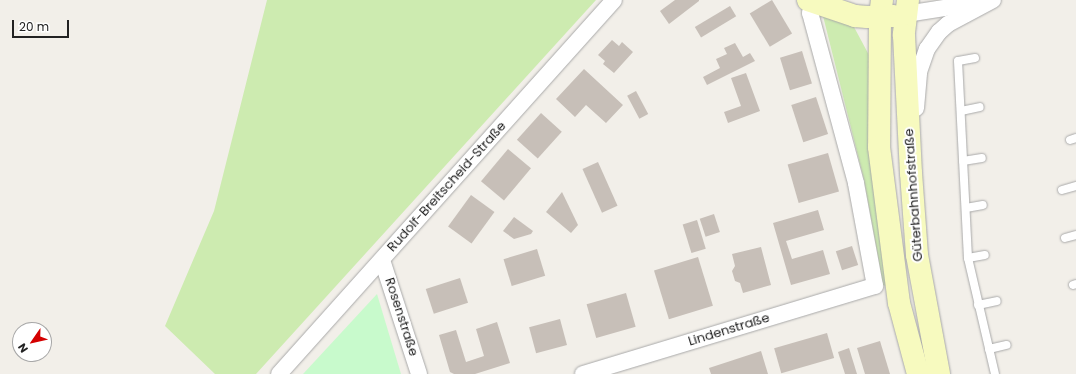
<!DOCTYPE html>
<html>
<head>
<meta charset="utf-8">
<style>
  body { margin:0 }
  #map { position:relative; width:1076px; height:374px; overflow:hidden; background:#f2efe9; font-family:Poppins,sans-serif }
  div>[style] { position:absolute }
  .grass>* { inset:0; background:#cdebb0 }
  .park>* { inset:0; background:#c8facc }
  .building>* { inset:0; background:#c7bfb8; transform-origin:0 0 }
  .roads { filter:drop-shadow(0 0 1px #a9a9a9) drop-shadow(0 0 1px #a9a9a9) }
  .lane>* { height:8px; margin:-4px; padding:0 4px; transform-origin:4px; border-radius:4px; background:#fff }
  .street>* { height:16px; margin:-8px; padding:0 8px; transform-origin:8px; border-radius:8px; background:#fff }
  .secondary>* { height:22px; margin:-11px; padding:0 11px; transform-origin:11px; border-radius:11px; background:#f7fabf }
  span { translate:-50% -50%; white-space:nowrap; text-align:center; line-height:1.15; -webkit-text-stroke:4px #fff; paint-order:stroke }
  .street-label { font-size:13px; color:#222 }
  .north { position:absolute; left:12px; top:322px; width:40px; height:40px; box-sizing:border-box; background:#fff; border:1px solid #a7a7a7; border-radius:50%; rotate:236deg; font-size:11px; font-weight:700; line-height:16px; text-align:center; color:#222 }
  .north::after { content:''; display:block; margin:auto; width:14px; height:18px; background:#d40000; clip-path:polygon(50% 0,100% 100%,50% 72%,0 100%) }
  .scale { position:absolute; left:12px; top:20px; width:57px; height:18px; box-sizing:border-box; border:2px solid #222; border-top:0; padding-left:5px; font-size:12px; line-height:14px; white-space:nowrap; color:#222; -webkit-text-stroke:3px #fff; paint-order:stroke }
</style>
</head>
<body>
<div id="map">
  <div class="grass">
    <i style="clip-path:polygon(267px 0,596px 0,256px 374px,215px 374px,165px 326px,214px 211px)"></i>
    <i style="clip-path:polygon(823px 16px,854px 27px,869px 55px,891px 288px,883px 285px,864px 180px)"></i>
  </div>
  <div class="park">
    <i style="clip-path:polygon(377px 294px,401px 374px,303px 374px)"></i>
  </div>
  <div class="building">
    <i style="clip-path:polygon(675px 0,699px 0,699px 1px,669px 24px,660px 11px)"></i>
    <i style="left:772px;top:0;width:39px;height:26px;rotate:59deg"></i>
    <i style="left:730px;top:6px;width:12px;height:41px;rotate:59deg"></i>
    <i style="clip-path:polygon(612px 40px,619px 46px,622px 42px,633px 52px,614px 73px,603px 64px,605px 61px,598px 55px)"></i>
    <i style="clip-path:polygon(735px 43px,743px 57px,750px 53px,755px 61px,707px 85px,703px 77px,720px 68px,716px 59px,727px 54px,724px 48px)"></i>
    <i style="left:802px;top:51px;width:34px;height:23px;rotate:73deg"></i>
    <i style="clip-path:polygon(584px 69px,623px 105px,606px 123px,586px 105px,575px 117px,556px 99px)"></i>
    <i style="clip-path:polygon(746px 73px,760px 111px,728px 123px,724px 112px,741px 106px,731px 78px)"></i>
    <i style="left:636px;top:91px;width:26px;height:10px;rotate:62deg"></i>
    <i style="left:816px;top:97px;width:39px;height:26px;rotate:72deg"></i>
    <i style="left:541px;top:113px;width:28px;height:36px;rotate:42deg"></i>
    <i style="left:508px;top:149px;width:30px;height:42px;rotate:40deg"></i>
    <i style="left:828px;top:153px;width:40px;height:42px;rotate:74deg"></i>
    <i style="left:598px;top:162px;width:48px;height:17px;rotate:66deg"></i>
    <i style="clip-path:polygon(562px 192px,578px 225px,571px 233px,546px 212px)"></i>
    <i style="left:471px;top:195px;width:29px;height:39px;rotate:36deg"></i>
    <i style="clip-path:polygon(818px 210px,824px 230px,786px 241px,792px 259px,823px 250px,830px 274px,791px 285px,773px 223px)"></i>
    <i style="left:714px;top:214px;width:19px;height:15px;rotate:72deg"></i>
    <i style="clip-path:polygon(514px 217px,533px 231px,531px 234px,514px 239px,503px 231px)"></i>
    <i style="left:697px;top:220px;width:30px;height:15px;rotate:73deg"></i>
    <i style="left:852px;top:246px;width:20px;height:17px;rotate:72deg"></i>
    <i style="clip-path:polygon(761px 247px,771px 285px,743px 293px,740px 283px,735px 281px,732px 271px,735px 266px,732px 254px)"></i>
    <i style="left:537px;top:249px;width:28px;height:35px;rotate:73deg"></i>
    <i style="left:698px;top:257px;width:51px;height:46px;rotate:73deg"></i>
    <i style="left:460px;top:278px;width:26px;height:36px;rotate:72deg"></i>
    <i style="left:626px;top:293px;width:35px;height:41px;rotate:74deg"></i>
    <i style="left:560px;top:319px;width:27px;height:32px;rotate:75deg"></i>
    <i style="clip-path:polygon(497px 322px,510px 363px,475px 374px,454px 374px,450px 372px,439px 335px,456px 330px,466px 362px,484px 356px,476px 329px)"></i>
    <i style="left:827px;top:333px;width:26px;height:55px;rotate:74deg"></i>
    <i style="clip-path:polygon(880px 341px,890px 374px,865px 374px,857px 348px)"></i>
    <i style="clip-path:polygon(849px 348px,857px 374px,845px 374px,838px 352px)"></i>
    <i style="clip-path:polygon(761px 351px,768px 374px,711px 374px,709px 368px)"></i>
  </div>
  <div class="roads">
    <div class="lane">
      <i style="left:975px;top:58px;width:17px;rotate:170deg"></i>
      <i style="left:958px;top:61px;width:197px;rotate:87.1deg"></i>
      <i style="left:968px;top:258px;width:119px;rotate:76.9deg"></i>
      <i style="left:961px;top:111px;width:19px;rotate:-12deg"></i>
      <i style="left:1070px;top:140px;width:6px;rotate:-18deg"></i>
      <i style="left:963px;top:161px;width:19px;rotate:-9deg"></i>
      <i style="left:1062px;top:190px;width:15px;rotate:-16deg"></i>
      <i style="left:966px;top:208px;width:17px;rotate:-10deg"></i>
      <i style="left:1065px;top:238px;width:11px;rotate:-15deg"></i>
      <i style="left:968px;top:258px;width:17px;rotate:-10deg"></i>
      <i style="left:1073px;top:285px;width:3px;rotate:-18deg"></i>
      <i style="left:978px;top:305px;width:19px;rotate:-12deg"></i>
      <i style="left:989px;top:349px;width:18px;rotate:-13deg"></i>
    </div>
    <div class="street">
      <i style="left:906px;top:14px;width:71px;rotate:-8.9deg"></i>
      <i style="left:916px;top:108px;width:36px;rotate:-85deg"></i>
      <i style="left:919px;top:72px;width:24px;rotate:-71deg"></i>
      <i style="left:927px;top:49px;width:21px;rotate:-55deg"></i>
      <i style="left:939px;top:32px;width:12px;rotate:-42deg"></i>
      <i style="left:948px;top:24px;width:51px;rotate:-28.1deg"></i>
      <i style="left:382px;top:260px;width:120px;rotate:72deg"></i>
      <i style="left:279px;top:374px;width:502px;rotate:-48.15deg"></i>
      <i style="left:583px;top:374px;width:305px;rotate:-16.8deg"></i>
      <i style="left:875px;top:286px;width:105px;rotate:-100.5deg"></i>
      <i style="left:856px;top:183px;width:176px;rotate:-105.1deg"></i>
      <i style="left:810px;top:13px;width:10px;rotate:-73deg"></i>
    </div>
    <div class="secondary">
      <i style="left:808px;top:0;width:50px;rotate:18.8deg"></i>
      <i style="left:855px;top:16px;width:12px;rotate:5deg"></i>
      <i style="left:867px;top:17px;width:27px;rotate:-2deg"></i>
      <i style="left:882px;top:0;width:17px;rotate:97deg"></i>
      <i style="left:880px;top:17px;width:130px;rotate:90.4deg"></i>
      <i style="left:879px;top:147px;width:157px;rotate:82.7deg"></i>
      <i style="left:899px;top:303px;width:73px;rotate:75deg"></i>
      <i style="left:908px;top:0;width:35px;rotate:97deg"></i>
      <i style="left:904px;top:35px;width:138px;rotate:87.1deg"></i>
      <i style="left:911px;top:173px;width:82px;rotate:85.8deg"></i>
      <i style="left:917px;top:255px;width:121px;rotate:79.5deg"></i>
    </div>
  </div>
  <div class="street-label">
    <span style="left:447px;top:187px;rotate:-48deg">Rudolf-Breitscheid-Straße</span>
    <span style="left:914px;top:195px;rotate:-94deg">Güterbahnhofstraße</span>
    <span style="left:401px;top:317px;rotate:72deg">Rosenstraße</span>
    <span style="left:729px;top:330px;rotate:-17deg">Lindenstraße</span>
  </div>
  <div class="north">N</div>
  <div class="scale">20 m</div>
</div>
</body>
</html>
